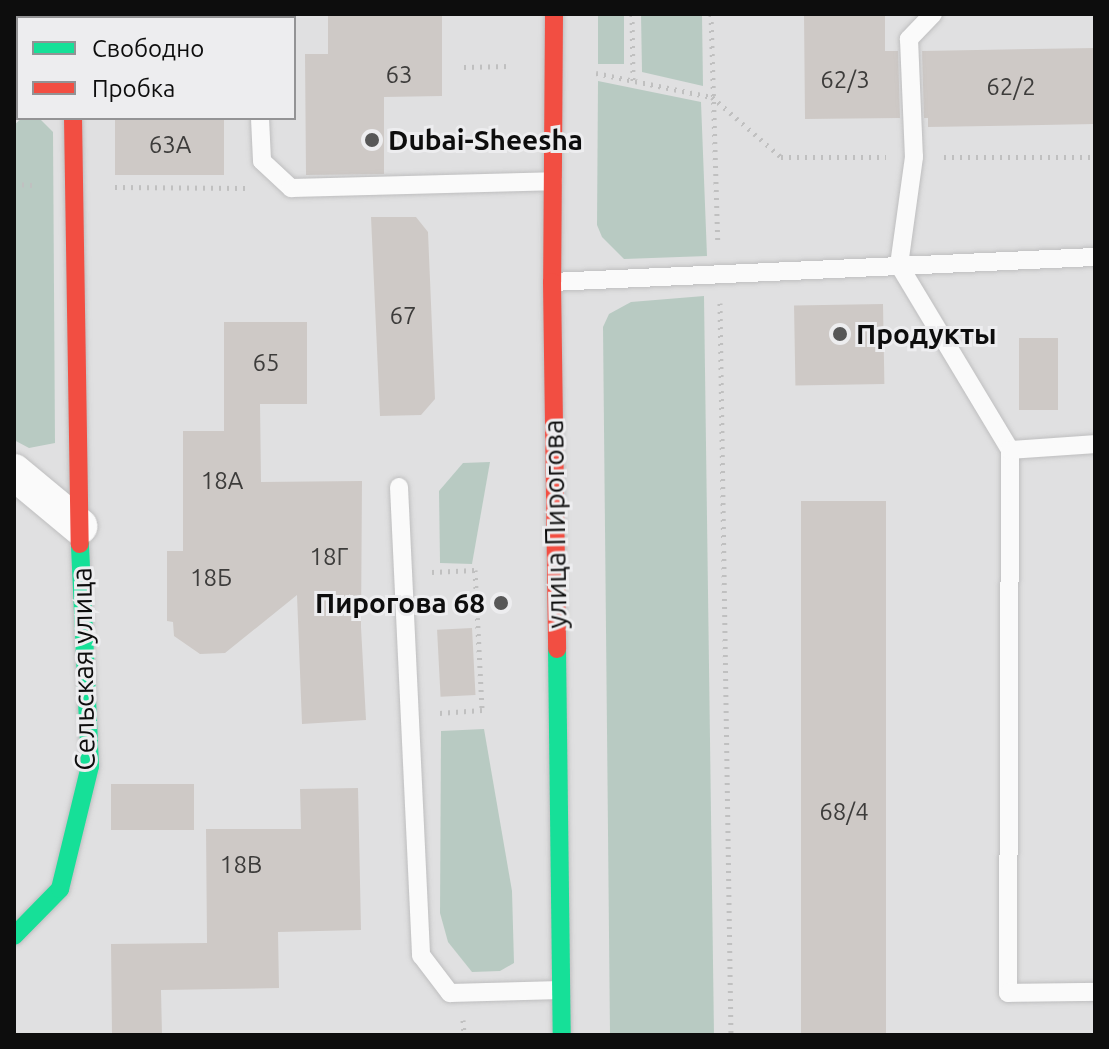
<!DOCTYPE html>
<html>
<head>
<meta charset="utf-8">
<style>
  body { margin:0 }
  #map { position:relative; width:1109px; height:1049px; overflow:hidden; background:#e0e0e1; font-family:Ubuntu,sans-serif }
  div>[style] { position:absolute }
  .green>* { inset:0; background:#b8cac2; transform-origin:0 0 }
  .building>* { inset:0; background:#cec9c6; transform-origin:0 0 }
  .path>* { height:5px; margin-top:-2.5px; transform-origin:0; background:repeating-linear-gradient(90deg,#c0c0c0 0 2px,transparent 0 8px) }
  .roads { filter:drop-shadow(0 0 2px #bebebf) drop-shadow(0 0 2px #bebebf) }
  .lane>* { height:18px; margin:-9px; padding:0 9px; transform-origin:9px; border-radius:9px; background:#fafafa }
  .street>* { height:36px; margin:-18px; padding:0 18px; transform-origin:18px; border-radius:18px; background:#fafafa }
  .fast>* { height:18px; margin:-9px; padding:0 9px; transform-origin:9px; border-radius:9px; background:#16e098 }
  .jam>* { height:18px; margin:-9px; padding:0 9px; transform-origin:9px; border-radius:9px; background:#f24e42 }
  .dots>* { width:22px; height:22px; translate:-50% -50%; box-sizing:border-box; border:4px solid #ededef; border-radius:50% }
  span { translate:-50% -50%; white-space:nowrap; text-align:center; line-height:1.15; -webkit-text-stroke:6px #ededef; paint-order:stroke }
  .number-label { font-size:24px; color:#3d3c3b }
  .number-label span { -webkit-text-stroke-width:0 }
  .poi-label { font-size:28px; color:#0d0d0d; font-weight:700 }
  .left { translate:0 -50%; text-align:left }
  .right { translate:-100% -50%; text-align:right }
  .street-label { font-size:28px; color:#0d0d0d }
  .frame { position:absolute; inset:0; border:16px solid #0d0d0d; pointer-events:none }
  .legend { position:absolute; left:16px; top:16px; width:280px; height:104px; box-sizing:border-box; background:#ededef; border:2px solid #939395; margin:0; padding:10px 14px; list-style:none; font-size:24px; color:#0d0d0d }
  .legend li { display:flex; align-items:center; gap:16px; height:40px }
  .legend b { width:40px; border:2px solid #939395 }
</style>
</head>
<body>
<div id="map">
  <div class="green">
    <i style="left:598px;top:14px;width:26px;height:50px"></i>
    <i style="clip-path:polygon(641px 14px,702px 14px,703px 86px,642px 72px)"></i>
    <i style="clip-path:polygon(598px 81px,701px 102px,707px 256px,624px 259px,602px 237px,597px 225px)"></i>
    <i style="clip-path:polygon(22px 118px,39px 118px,53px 132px,55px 443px,29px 448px,14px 440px,14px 125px)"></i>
    <i style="clip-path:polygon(704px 296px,714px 1035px,610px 1035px,603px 327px,609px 314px,631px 302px)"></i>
    <i style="clip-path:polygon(490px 462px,472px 564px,440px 563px,439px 491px,463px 463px)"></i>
    <i style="clip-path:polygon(484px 729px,512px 891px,514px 963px,500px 971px,472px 972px,448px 942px,440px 913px,441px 731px)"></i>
  </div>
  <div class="building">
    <i style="clip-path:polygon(328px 14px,442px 14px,442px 96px,384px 97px,384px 174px,306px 175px,305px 54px,328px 54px)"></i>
    <i style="clip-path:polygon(804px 14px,885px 14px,885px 51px,898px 51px,900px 118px,805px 119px)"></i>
    <i style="clip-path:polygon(1095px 48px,1095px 124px,928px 127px,928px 118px,924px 118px,922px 51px)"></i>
    <i style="left:115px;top:118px;width:109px;height:57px"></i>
    <i style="clip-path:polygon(371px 217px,416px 217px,428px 232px,435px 399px,421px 415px,380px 416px)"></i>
    <i style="left:883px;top:304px;width:80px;height:89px;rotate:89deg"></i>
    <i style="clip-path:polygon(224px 322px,307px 322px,307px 404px,260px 404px,261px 482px,362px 481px,361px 627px,366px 720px,302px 724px,297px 595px,225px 653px,200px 654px,174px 636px,173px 622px,167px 621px,167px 551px,183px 551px,183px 431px,224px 431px)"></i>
    <i style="left:1019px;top:338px;width:39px;height:72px"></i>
    <i style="left:801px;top:501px;width:85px;height:534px"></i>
    <i style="left:472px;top:628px;width:67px;height:35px;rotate:87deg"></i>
    <i style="left:111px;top:784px;width:83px;height:46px"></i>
    <i style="clip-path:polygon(358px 788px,361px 930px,278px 932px,279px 988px,161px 990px,162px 1035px,112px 1035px,111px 944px,207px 943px,206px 829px,301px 829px,300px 789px)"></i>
  </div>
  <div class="path">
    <i style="left:632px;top:14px;width:67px;rotate:89.1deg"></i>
    <i style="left:711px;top:14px;width:231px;rotate:88.3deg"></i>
    <i style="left:464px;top:67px;width:47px;rotate:-1.2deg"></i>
    <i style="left:596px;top:73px;width:118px;rotate:11.7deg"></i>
    <i style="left:712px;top:97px;width:91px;rotate:41deg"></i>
    <i style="left:781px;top:157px;width:105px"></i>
    <i style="left:944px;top:157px;width:151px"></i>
    <i style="left:14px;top:184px;width:19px;rotate:3deg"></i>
    <i style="left:115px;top:187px;width:130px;rotate:0.4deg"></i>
    <i style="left:720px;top:303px;width:732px;rotate:89.14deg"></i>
    <i style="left:432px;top:572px;width:43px;rotate:-2.7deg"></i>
    <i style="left:475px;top:570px;width:140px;rotate:87.1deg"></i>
    <i style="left:482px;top:710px;width:43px;rotate:176deg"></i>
    <i style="left:463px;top:1020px;width:15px;rotate:86deg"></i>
  </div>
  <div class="roads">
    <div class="lane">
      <i style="left:256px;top:14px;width:4px;rotate:76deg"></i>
      <i style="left:933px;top:14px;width:35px;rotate:134deg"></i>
      <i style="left:909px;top:39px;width:118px;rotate:87.6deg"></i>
      <i style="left:914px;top:157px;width:109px;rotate:97.9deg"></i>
      <i style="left:899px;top:265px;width:216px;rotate:59deg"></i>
      <i style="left:1010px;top:450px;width:543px;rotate:90.21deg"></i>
      <i style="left:1008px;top:993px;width:87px;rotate:-0.7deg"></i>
      <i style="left:260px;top:118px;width:43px;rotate:87.3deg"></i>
      <i style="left:262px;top:161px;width:40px;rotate:43deg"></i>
      <i style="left:291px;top:188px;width:262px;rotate:-1.5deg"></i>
      <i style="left:552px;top:282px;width:544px;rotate:-2.64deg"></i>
      <i style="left:1010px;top:450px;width:85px;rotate:-4deg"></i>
      <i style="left:399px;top:487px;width:469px;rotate:87.3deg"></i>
      <i style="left:421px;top:955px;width:48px;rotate:52.7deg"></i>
      <i style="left:450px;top:993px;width:111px;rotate:-1.5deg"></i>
    </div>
    <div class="street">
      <i style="left:71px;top:14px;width:4px;rotate:90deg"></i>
      <i style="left:14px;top:88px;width:6px;rotate:-45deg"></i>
      <i style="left:14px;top:472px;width:85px;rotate:39.7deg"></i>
    </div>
    <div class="fast">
      <i style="left:557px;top:649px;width:386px;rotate:89.3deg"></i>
      <i style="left:14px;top:936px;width:66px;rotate:-45.6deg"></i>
      <i style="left:60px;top:889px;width:127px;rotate:-76.3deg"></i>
      <i style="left:90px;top:766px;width:222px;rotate:-92.6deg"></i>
    </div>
    <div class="jam">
      <i style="left:554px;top:14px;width:268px;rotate:90.4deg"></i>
      <i style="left:552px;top:282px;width:367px;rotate:89.2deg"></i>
      <i style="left:73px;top:118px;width:426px;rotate:89.1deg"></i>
    </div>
  </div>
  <div class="dots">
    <i style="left:372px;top:140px;background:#575757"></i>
    <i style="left:840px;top:334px;background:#575757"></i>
    <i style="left:501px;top:603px;background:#575757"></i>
  </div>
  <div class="number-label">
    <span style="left:399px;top:75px">63</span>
    <span style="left:845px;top:80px">62/3</span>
    <span style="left:1011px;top:87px">62/2</span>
    <span style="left:170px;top:145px">63А</span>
    <span style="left:403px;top:316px">67</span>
    <span style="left:266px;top:363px">65</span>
    <span style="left:222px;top:481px">18А</span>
    <span style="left:329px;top:557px">18Г</span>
    <span style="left:211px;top:578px">18Б</span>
    <span style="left:844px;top:812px">68/4</span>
    <span style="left:241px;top:865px">18В</span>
  </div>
  <div class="poi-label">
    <span class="left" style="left:388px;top:140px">Dubai-Sheesha</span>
    <span class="left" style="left:856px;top:334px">Продукты</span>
    <span class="right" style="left:485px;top:603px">Пирогова 68</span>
  </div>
  <div class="street-label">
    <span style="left:555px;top:524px;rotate:-91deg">улица Пирогова</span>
    <span style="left:83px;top:669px;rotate:-91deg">Сельская улица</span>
  </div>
  <div class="frame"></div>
  <ul class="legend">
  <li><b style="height:10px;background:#16e098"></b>Свободно</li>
  <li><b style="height:10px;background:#f24e42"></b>Пробка</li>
  </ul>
</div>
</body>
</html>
